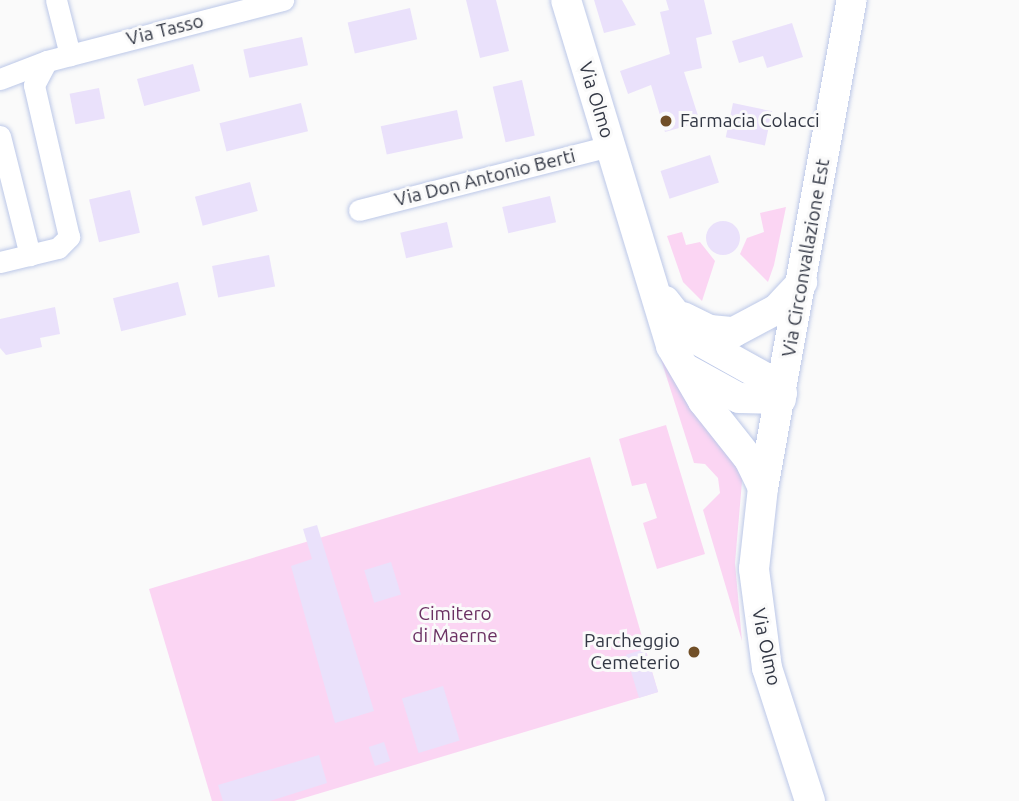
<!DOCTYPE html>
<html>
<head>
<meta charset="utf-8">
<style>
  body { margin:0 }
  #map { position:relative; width:1019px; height:801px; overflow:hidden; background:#fafafa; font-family:Ubuntu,sans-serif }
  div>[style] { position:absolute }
  .green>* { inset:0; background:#fbd5f3 }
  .building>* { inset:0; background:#eae1fb; transform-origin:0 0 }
  .round { border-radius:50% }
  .roads { filter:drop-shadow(0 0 2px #bcc8e8) drop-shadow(0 0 2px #bcc8e8) }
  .street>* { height:21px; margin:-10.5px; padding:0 10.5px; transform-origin:10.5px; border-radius:10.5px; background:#fff }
  .secondary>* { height:30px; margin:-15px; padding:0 15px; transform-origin:15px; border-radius:15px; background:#fff }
  .dots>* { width:19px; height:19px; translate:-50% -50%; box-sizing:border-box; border:4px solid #fafafa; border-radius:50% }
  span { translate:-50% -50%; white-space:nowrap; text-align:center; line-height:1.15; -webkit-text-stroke:6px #fafafa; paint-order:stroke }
  .street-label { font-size:19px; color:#333845 }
  .poi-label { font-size:19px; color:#333845 }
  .left { translate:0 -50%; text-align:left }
  .right { translate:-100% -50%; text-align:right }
  .park-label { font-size:19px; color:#6b3163 }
</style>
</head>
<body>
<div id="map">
  <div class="green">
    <i style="clip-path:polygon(786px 207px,774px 265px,768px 282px,740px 254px,747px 238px,764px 232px,760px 213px)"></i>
    <i style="clip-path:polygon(682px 232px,686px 245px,700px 242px,715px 261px,702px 301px,683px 282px,667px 236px)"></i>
    <i style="clip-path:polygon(649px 322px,743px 470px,735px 563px,742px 641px,703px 510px,720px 493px,718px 478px,705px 464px,694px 463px)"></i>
    <i style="clip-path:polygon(666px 425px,705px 554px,657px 569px,643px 523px,657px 518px,646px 483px,632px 486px,619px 439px)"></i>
    <i style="clip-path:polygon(590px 457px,658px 692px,294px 801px,212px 801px,149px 589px)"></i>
  </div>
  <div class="building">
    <i style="clip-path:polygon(466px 0,496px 0,509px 51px,480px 58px)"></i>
    <i style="clip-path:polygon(594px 0,622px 0,636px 25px,604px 33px)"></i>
    <i style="clip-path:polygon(666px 0,704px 0,712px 34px,696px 38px,702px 68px,684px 72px,700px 122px,665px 132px,651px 85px,628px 94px,620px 71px,670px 54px,660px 12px,669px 10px)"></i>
    <i style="left:410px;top:8px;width:32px;height:64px;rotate:77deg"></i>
    <i style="clip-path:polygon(792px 23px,803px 57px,767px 68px,763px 56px,739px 63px,732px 41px)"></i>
    <i style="left:302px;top:37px;width:29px;height:60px;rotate:78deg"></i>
    <i style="left:193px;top:64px;width:28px;height:58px;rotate:75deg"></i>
    <i style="left:522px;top:80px;width:57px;height:30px;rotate:77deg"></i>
    <i style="left:99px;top:88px;width:31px;height:30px;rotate:79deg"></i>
    <i style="left:301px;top:103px;width:29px;height:84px;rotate:76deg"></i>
    <i style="left:733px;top:103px;width:40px;height:35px;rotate:12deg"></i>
    <i style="left:457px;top:110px;width:29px;height:78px;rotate:78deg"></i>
    <i style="left:710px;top:155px;width:29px;height:52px;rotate:72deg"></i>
    <i style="left:250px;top:182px;width:30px;height:57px;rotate:75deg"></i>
    <i style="left:130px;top:190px;width:44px;height:42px;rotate:77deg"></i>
    <i style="left:550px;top:196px;width:27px;height:49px;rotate:77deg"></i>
    <i class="round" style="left:706px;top:221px;width:34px;height:34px"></i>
    <i style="left:447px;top:222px;width:26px;height:48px;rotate:77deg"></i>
    <i style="left:269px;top:255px;width:32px;height:58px;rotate:79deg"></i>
    <i style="left:178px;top:282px;width:34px;height:67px;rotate:76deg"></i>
    <i style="clip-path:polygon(55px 307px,60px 334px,40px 338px,42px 347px,6px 355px,0 348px,0 319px)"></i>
    <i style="clip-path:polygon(317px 525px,374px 711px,335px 723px,291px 566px,312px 559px,303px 529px)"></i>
    <i style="left:391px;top:562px;width:34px;height:28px;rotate:73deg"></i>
    <i style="left:645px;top:649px;width:45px;height:20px;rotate:73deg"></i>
    <i style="left:443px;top:686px;width:57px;height:43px;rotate:73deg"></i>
    <i style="left:384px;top:742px;width:20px;height:16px;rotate:72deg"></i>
    <i style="clip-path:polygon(319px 755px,327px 783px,270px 801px,223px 801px,218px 785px)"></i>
  </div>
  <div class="roads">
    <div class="street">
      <i style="left:56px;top:0;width:57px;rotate:75.7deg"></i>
      <i style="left:0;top:79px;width:50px;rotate:-21deg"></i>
      <i style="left:47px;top:61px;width:244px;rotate:-14.5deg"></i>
      <i style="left:0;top:136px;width:123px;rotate:75.9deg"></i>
      <i style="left:359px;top:210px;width:259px;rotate:-14.3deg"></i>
      <i style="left:0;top:262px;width:60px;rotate:-13.6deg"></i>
      <i style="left:58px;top:248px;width:16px;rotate:-45deg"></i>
      <i style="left:69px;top:237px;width:156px;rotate:-103deg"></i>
      <i style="left:34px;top:85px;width:27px;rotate:-62deg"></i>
    </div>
    <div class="secondary">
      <i style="left:566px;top:0;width:362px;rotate:73.1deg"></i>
      <i style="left:671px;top:346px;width:64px;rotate:59.8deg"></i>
      <i style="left:703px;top:401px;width:74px;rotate:51.6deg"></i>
      <i style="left:749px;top:459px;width:32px;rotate:64deg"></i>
      <i style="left:665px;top:301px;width:47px;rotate:51.9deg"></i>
      <i style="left:694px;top:338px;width:82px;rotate:29.1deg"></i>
      <i style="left:766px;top:378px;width:22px;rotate:43deg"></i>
      <i style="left:683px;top:317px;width:30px;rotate:26deg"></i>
      <i style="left:710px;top:330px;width:24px;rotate:5deg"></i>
      <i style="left:734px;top:332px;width:49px;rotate:-28.1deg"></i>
      <i style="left:777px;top:309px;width:37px;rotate:-47deg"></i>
      <i style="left:686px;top:369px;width:60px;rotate:28.7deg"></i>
      <i style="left:739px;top:398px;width:42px;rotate:1.4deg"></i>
      <i style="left:810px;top:801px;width:140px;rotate:-107.9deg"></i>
      <i style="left:767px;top:668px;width:100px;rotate:-97.5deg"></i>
      <i style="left:754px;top:569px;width:81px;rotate:-83.7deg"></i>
      <i style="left:763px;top:488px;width:496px;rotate:-79.7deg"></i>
    </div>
  </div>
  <div class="dots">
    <i style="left:666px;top:121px;background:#714f27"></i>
    <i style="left:694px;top:652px;background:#714f27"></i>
  </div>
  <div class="street-label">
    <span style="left:165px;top:30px;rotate:-14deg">Via Tasso</span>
    <span style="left:596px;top:100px;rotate:73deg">Via Olmo</span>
    <span style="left:485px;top:178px;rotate:-14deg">Via Don Antonio Berti</span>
    <span style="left:806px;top:258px;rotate:-80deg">Via Circonvallazione Est</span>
    <span style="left:766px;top:647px;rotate:78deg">Via Olmo</span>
  </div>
  <div class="poi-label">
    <span class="left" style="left:680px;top:121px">Farmacia Colacci</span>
    <span class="right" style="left:680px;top:652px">Parcheggio<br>Cemeterio</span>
  </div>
  <div class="park-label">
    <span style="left:455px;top:625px">Cimitero<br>di Maerne</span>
  </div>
</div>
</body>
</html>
